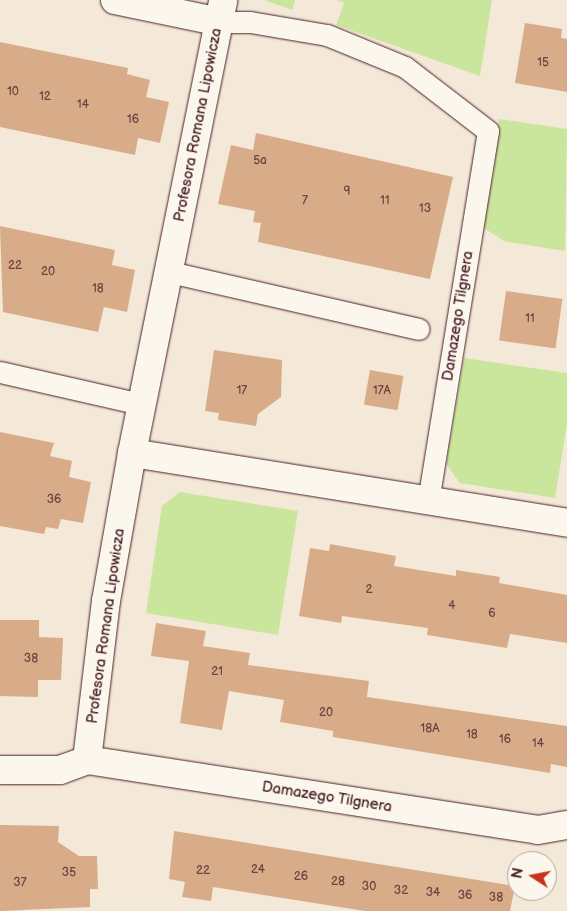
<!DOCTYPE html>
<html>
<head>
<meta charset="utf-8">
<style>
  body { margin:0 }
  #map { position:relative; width:567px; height:911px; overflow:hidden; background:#f4e8d8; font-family:"Balsamiq Sans",sans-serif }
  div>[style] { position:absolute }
  .green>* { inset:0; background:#cae59c }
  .building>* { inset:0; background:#d8ac89; transform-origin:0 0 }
  .roads { filter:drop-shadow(0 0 1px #4a1f2b) drop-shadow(0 0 1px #4a1f2b) }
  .lane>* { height:21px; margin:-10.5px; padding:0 10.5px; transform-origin:10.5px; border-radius:10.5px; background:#fbf7ec }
  .street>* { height:28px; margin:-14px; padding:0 14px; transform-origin:14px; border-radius:14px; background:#fbf7ec }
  span { translate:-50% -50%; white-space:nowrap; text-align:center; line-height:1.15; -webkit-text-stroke:5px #fbf7ec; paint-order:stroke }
  .number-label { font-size:12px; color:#6e4242 }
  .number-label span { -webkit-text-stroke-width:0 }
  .street-label { font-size:15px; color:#4a1f2b }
  .north { position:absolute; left:507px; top:851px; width:50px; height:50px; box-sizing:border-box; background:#fbf7ec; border:1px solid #b4a19f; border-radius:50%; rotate:281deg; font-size:14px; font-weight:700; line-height:20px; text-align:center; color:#4a1f2b }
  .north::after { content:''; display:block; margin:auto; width:18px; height:22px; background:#c8321e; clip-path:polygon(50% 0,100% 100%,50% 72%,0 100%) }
</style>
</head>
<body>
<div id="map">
  <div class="green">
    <i style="clip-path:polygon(264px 0,295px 0,292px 10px)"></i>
    <i style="clip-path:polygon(336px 0,492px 0,480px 76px,336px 25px,344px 3px)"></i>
    <i style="clip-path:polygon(499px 119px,567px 129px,565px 251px,504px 241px,484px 228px)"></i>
    <i style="clip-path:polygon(464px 358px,567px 373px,567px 424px,555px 498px,460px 483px,446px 464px)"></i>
    <i style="clip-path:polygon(180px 492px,298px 511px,278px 635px,146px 613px,162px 506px)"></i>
  </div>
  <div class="building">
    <i style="clip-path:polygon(525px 23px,562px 29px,561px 38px,567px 39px,567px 92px,515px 83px)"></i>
    <i style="clip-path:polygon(0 42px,128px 68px,127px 74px,150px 80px,146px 97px,169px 102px,160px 143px,138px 138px,135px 155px,0 127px)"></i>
    <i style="clip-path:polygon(256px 133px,453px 177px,430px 279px,258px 242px,261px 223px,253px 222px,255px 211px,218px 204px,231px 145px,253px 150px)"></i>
    <i style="clip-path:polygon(0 226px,115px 250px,112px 265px,135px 270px,127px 312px,104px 307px,98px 332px,3px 312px)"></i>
    <i style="left:506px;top:291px;width:57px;height:50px;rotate:8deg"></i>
    <i style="clip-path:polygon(214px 350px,282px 360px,281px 397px,258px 414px,256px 426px,218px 420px,219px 413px,205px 411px)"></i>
    <i style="left:370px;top:370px;width:34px;height:35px;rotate:10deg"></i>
    <i style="clip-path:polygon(0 432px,54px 443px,50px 456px,72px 461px,69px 477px,91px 482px,83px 523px,61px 519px,58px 529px,46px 527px,44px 534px,0 526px)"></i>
    <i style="clip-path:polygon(330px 544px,396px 556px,394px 566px,456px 576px,456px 570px,500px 577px,499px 583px,567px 595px,567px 643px,510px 634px,507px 648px,427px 635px,428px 628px,342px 616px,341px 623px,299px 616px,310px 548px,329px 551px)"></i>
    <i style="clip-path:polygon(0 620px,39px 620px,39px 637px,63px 638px,61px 680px,38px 680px,38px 697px,0 696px)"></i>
    <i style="clip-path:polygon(156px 623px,206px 631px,203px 646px,250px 653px,248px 665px,369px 681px,367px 697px,567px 726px,567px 767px,551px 764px,550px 773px,333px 737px,333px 731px,280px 722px,284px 700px,229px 691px,222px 730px,180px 723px,189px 661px,151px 656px)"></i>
    <i style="clip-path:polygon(0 825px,59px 826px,58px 842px,79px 856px,97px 856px,98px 889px,90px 889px,90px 907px,0 911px)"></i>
    <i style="clip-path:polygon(174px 831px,515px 886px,510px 911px,365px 911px,213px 887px,211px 901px,182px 897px,185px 882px,169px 879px)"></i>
  </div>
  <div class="roads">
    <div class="lane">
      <i style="left:220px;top:22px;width:30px"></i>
      <i style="left:250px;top:22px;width:78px;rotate:9.6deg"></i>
      <i style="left:327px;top:35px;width:84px;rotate:22.3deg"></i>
      <i style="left:405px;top:67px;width:105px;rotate:37.6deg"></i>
      <i style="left:488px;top:131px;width:375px;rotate:99.2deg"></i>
      <i style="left:170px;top:272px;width:255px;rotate:12.9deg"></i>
      <i style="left:0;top:372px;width:145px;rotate:12.8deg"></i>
    </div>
    <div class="street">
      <i style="left:115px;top:0;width:107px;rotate:11.8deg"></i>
      <i style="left:132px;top:453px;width:441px;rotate:9.1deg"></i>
      <i style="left:87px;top:760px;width:456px;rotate:8.8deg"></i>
      <i style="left:538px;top:830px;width:29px;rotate:-10deg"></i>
      <i style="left:0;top:770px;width:60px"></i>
      <i style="left:60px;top:770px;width:29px;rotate:-20deg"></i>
      <i style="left:87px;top:760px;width:160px;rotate:-83.2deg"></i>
      <i style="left:106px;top:601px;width:150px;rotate:-80deg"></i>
      <i style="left:132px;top:453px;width:462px;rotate:-78.6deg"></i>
    </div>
  </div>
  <div class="number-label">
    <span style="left:543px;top:63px">15</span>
    <span style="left:13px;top:92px">10</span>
    <span style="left:45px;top:97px">12</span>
    <span style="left:83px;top:105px">14</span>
    <span style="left:133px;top:120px">16</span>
    <span style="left:260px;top:161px">5a</span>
    <span style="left:347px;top:192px">9</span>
    <span style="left:305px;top:201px">7</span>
    <span style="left:385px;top:201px">11</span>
    <span style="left:425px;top:209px">13</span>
    <span style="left:15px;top:266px">22</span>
    <span style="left:48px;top:272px">20</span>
    <span style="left:98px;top:289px">18</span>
    <span style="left:530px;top:319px">11</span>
    <span style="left:242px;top:391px">17</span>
    <span style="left:382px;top:391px">17A</span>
    <span style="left:54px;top:500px">36</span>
    <span style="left:369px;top:590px">2</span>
    <span style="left:452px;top:606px">4</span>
    <span style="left:492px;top:614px">6</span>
    <span style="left:31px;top:659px">38</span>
    <span style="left:217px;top:672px">21</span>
    <span style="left:326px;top:713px">20</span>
    <span style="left:430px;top:729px">18A</span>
    <span style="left:472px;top:735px">18</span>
    <span style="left:505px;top:740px">16</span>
    <span style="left:538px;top:744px">14</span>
    <span style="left:258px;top:870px">24</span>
    <span style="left:203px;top:871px">22</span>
    <span style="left:69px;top:873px">35</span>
    <span style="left:301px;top:877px">26</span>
    <span style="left:338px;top:882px">28</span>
    <span style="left:20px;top:883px">37</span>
    <span style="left:369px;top:887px">30</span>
    <span style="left:401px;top:891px">32</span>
    <span style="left:433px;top:893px">34</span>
    <span style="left:465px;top:896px">36</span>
    <span style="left:496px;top:898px">38</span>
  </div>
  <div class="street-label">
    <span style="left:198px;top:125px;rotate:-79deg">Profesora Romana Lipowicza</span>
    <span style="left:458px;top:316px;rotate:-81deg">Damazego Tilgnera</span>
    <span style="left:106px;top:626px;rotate:-82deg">Profesora Romana Lipowicza</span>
    <span style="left:327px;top:797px;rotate:9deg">Damazego Tilgnera</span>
  </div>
  <div class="north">N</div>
</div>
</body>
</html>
